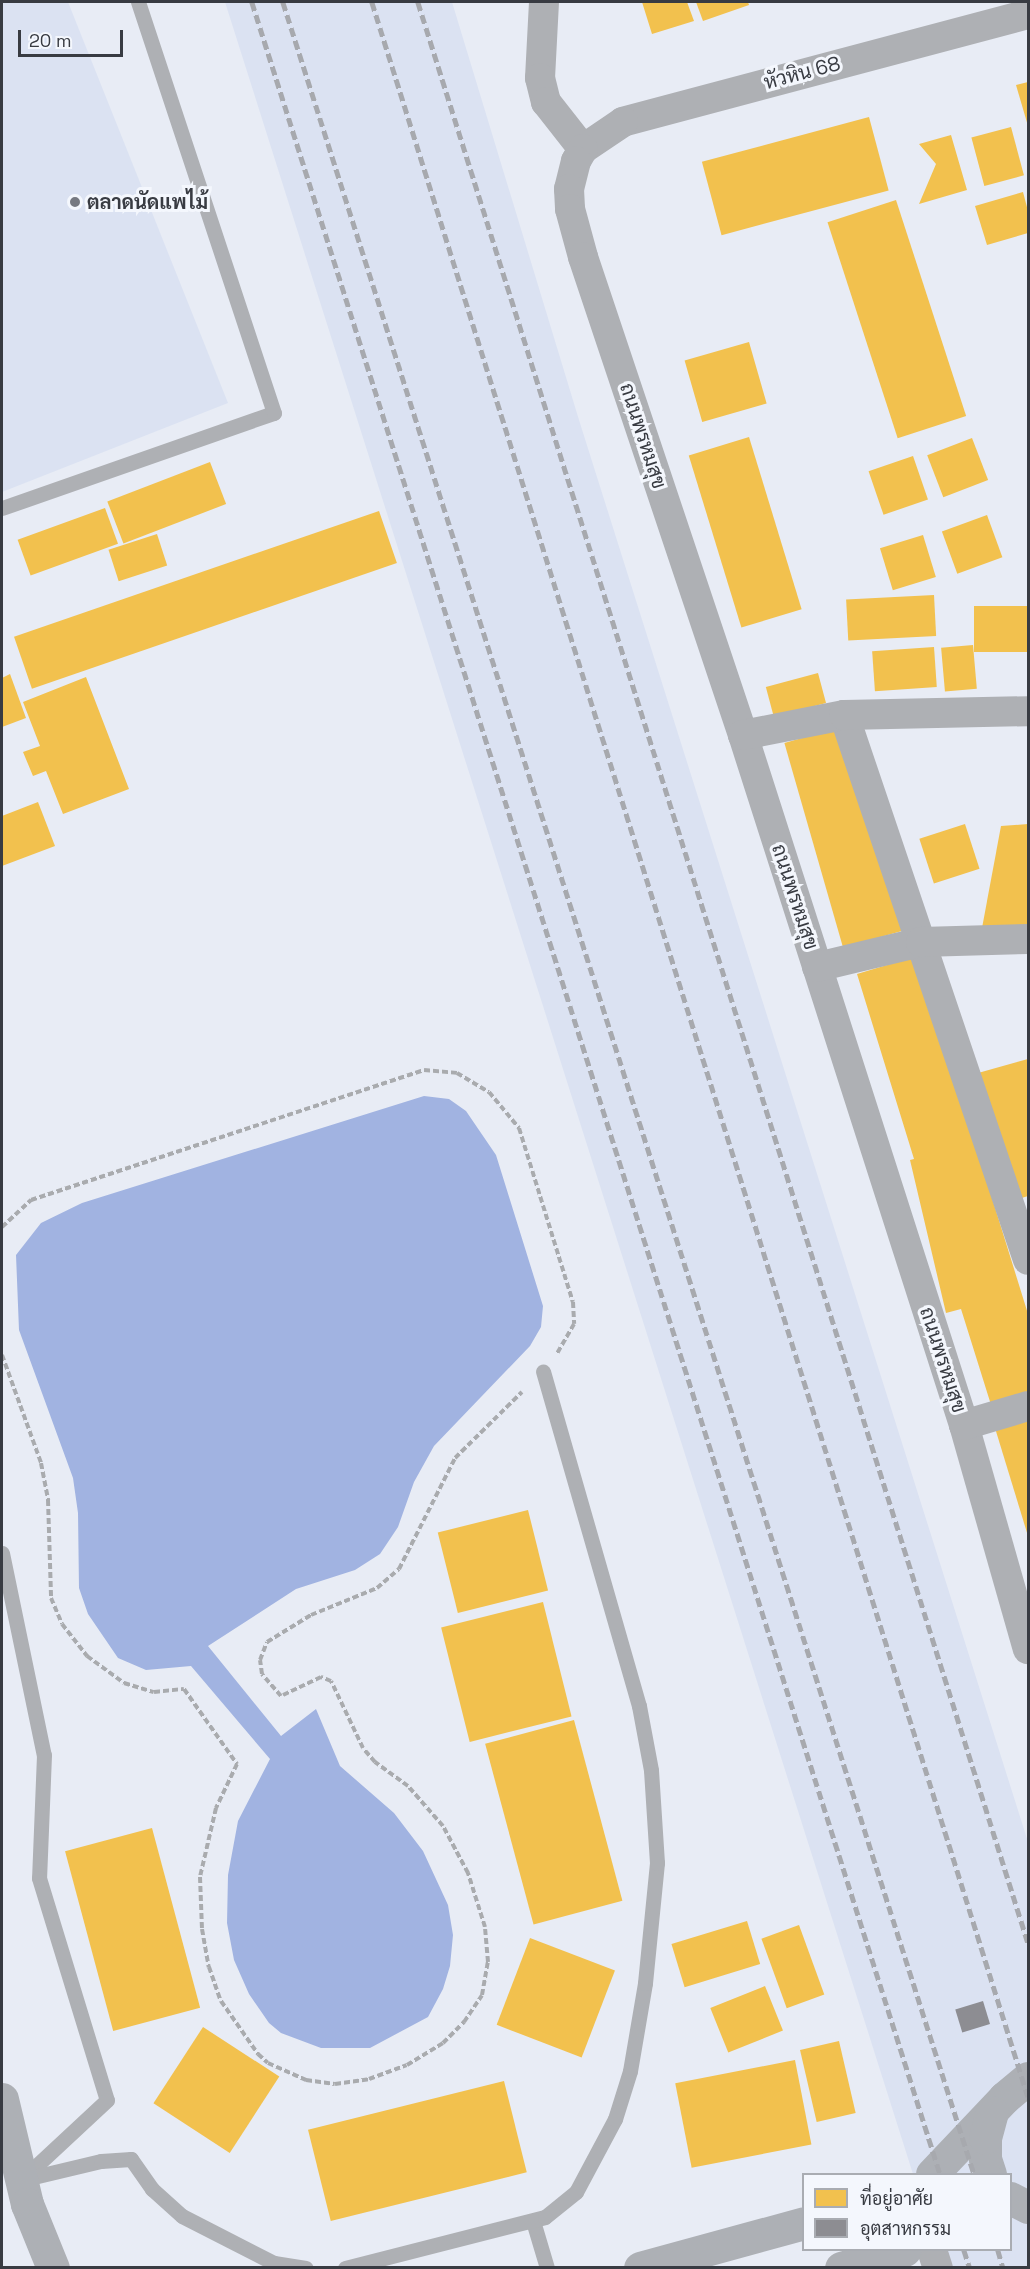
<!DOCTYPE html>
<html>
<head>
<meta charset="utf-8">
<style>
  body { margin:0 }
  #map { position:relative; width:1030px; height:2269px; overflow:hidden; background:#e8ecf5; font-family:"Space Grotesk",Sarabun,sans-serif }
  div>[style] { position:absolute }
  .built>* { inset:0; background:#dbe2f2 }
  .water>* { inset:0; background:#a1b3e1 }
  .homes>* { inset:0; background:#f2c14e; transform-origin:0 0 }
  .industry>* { inset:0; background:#8d8d92; transform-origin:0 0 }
  .path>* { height:4px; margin-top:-2px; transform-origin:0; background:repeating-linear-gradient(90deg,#a9abae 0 6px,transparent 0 9px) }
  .service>* { height:15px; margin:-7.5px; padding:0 7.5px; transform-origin:7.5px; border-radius:7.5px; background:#aeb0b4 }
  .minor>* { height:30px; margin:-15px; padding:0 15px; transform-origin:15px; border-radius:15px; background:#aeb0b4 }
  .secondary>* { height:33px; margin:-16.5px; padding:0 16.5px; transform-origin:16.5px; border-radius:16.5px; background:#adb0b5 }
  .rail>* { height:4.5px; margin-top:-2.25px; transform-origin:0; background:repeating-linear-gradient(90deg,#a7a9ae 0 9px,transparent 0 13.5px) }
  .dots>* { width:16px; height:16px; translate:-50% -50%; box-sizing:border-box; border:3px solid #f4f7fd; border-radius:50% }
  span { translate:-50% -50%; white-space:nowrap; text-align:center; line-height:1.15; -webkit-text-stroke:6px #f4f7fd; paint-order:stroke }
  .street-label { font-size:20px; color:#383b42 }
  .poi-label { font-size:20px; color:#383b42; font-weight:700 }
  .left { translate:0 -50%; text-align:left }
  .frame { position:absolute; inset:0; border:3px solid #383b42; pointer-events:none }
  .legend { position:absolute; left:802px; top:2173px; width:210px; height:78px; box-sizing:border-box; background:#f4f7fd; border:2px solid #a9acb2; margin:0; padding:8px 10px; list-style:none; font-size:18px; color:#383b42 }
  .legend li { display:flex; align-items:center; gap:12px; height:30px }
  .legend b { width:30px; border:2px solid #a9acb2 }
  .scale { position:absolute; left:18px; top:30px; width:105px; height:27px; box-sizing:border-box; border:3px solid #383b42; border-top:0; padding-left:8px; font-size:18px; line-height:21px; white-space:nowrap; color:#383b42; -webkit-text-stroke:4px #f4f7fd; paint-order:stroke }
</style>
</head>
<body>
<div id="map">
  <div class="built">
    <i style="clip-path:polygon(2px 2px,68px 2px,228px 403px,2px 492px)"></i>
    <i style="clip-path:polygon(225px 2px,452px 2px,579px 420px,1028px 1842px,1028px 2267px,943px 2267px,937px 2250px,1010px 2250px,1010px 2174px,913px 2174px)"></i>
  </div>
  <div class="water">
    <i style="clip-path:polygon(424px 1096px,449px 1099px,466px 1111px,496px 1155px,543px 1306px,541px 1327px,530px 1346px,434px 1446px,414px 1482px,398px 1527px,380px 1554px,355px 1570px,296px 1589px,208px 1646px,281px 1736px,316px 1709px,340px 1766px,394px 1813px,423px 1851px,448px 1905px,453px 1935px,450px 1966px,443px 1989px,428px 2017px,370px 2048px,321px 2048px,281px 2033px,269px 2023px,249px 1994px,234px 1960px,227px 1923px,228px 1875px,238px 1821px,270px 1759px,191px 1666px,146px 1670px,118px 1658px,88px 1614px,79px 1588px,78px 1513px,73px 1478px,19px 1330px,16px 1255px,41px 1223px,82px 1203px)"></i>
  </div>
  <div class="homes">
    <i style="clip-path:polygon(642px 2px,687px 2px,694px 21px,652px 34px)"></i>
    <i style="clip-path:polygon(696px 2px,748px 2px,749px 5px,703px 21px)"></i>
    <i style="clip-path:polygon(1028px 82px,1028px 126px,1016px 85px)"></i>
    <i style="left:869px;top:117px;width:76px;height:173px;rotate:75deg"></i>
    <i style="left:1011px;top:127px;width:50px;height:41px;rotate:75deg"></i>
    <i style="clip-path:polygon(951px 135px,967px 190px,919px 204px,936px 164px,919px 144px)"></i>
    <i style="clip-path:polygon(1023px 192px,1028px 211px,1028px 233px,987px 245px,975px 206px)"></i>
    <i style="left:896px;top:200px;width:227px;height:72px;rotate:72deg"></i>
    <i style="left:749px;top:342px;width:64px;height:67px;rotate:74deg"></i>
    <i style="left:749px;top:437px;width:180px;height:63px;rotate:73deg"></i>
    <i style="left:972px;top:438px;width:45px;height:48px;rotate:69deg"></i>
    <i style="left:913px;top:456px;width:46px;height:47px;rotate:71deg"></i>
    <i style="left:210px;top:462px;width:45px;height:110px;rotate:69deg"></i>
    <i style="left:105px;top:508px;width:38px;height:93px;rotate:70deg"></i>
    <i style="left:379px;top:511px;width:55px;height:386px;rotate:71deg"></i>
    <i style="left:987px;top:515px;width:45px;height:48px;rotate:70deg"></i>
    <i style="left:157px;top:534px;width:33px;height:51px;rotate:72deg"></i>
    <i style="left:923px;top:535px;width:44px;height:45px;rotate:73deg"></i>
    <i style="left:934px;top:595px;width:41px;height:88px;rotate:87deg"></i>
    <i style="left:1028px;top:606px;width:46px;height:54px;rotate:90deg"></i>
    <i style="left:973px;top:645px;width:44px;height:32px;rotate:85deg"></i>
    <i style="left:934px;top:647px;width:40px;height:62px;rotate:86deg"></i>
    <i style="left:818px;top:673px;width:31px;height:54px;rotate:75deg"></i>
    <i style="clip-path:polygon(10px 674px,26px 718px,2px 727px,2px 678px)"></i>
    <i style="clip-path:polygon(86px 677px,129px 789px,63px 814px,46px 771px,33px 776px,23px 752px,40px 746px,23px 702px)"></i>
    <i style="left:844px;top:726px;width:213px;height:62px;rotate:74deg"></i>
    <i style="clip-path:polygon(38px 802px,55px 846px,2px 866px,2px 816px)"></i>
    <i style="left:965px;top:824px;width:47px;height:48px;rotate:72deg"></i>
    <i style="clip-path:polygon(1028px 824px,1028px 925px,982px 928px,1001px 826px)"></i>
    <i style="clip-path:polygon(917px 956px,1028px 1314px,1028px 1396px,992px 1408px,961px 1309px,946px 1313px,910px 1160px,914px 1159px,857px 974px)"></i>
    <i style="clip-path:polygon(1028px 1059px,1028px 1196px,1015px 1200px,978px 1073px)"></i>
    <i style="clip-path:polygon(1028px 1418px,1028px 1536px,995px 1428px)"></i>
    <i style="left:528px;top:1510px;width:83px;height:93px;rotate:76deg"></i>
    <i style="left:543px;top:1602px;width:118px;height:105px;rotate:76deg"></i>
    <i style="left:574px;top:1720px;width:187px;height:92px;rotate:75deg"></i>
    <i style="left:152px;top:1828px;width:186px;height:90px;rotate:75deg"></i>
    <i style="left:747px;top:1921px;width:45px;height:79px;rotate:73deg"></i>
    <i style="left:799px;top:1925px;width:74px;height:40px;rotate:70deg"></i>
    <i style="left:530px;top:1938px;width:91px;height:93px;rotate:21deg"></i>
    <i style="left:765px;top:1986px;width:48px;height:59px;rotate:68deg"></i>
    <i style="left:203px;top:2027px;width:91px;height:91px;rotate:33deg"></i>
    <i style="left:839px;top:2041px;width:74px;height:40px;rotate:77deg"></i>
    <i style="left:795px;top:2060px;width:86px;height:122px;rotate:79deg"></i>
    <i style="left:504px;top:2081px;width:94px;height:202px;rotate:76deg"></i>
  </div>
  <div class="industry">
    <i style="left:983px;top:2001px;width:24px;height:29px;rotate:73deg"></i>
  </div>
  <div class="path">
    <i style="left:2px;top:1227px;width:40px;rotate:-43deg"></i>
    <i style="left:31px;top:1200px;width:414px;rotate:-18.3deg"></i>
    <i style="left:424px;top:1070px;width:33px;rotate:5deg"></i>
    <i style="left:457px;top:1073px;width:37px;rotate:31deg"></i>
    <i style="left:489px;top:1092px;width:47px;rotate:50.2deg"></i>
    <i style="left:519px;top:1128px;width:182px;rotate:72.8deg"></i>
    <i style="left:573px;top:1302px;width:22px;rotate:87deg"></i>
    <i style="left:574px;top:1324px;width:34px;rotate:120deg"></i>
    <i style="left:2px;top:1355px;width:115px;rotate:70.1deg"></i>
    <i style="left:41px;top:1463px;width:38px;rotate:79deg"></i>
    <i style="left:48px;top:1500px;width:98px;rotate:88.2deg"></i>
    <i style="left:51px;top:1598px;width:28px;rotate:67deg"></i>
    <i style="left:62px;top:1624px;width:41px;rotate:52deg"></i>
    <i style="left:87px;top:1656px;width:46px;rotate:36.1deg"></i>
    <i style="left:124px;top:1683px;width:31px;rotate:17deg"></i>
    <i style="left:154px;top:1692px;width:30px;rotate:-6deg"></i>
    <i style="left:184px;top:1689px;width:92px;rotate:54.8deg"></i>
    <i style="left:237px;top:1764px;width:49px;rotate:115.5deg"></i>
    <i style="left:216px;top:1808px;width:71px;rotate:103.1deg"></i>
    <i style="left:200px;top:1877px;width:52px;rotate:87.8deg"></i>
    <i style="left:202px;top:1929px;width:39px;rotate:80deg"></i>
    <i style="left:209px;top:1967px;width:36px;rotate:71deg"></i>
    <i style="left:221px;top:2001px;width:65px;rotate:55.1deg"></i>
    <i style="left:258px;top:2054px;width:13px;rotate:42deg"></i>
    <i style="left:268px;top:2063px;width:42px;rotate:24.1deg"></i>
    <i style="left:306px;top:2080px;width:29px;rotate:8deg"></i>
    <i style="left:335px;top:2084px;width:34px;rotate:-8deg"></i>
    <i style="left:369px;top:2079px;width:40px;rotate:-20.2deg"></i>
    <i style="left:407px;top:2065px;width:42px;rotate:-31.4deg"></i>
    <i style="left:443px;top:2043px;width:30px;rotate:-45deg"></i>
    <i style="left:464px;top:2022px;width:32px;rotate:-56deg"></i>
    <i style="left:482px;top:1995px;width:34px;rotate:-80deg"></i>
    <i style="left:488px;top:1962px;width:35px;rotate:-95deg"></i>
    <i style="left:485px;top:1927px;width:57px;rotate:-107.5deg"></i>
    <i style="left:468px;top:1873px;width:53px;rotate:-118deg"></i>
    <i style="left:443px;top:1826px;width:53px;rotate:-131.2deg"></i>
    <i style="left:408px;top:1786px;width:41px;rotate:-144deg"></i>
    <i style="left:375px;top:1762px;width:18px;rotate:-131deg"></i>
    <i style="left:363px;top:1748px;width:74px;rotate:-115.5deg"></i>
    <i style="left:331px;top:1681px;width:11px;rotate:-158deg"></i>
    <i style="left:321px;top:1677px;width:42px;rotate:154.7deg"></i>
    <i style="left:281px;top:1696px;width:29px;rotate:-131deg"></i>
    <i style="left:262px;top:1674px;width:14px;rotate:-98deg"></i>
    <i style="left:260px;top:1660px;width:19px;rotate:-69deg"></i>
    <i style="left:267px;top:1642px;width:52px;rotate:-31.5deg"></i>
    <i style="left:311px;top:1615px;width:71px;rotate:-22.2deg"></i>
    <i style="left:377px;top:1588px;width:29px;rotate:-41deg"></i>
    <i style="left:399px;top:1569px;width:124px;rotate:-63.2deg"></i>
    <i style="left:455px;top:1458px;width:94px;rotate:-44.6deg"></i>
  </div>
  <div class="service">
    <i style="left:2px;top:508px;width:288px;rotate:-19.3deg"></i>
    <i style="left:274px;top:413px;width:433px;rotate:-108.3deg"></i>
    <i style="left:2px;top:1553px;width:206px;rotate:78.3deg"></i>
    <i style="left:44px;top:1755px;width:123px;rotate:92.3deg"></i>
    <i style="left:39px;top:1878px;width:232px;rotate:73deg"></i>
    <i style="left:107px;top:2100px;width:117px;rotate:137.1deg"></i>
    <i style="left:21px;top:2180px;width:82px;rotate:-13.4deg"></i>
    <i style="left:101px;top:2161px;width:30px;rotate:-4deg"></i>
    <i style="left:131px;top:2159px;width:37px;rotate:55deg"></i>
    <i style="left:152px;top:2189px;width:40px;rotate:42deg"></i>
    <i style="left:182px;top:2216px;width:103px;rotate:27.1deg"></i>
    <i style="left:274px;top:2263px;width:32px;rotate:9deg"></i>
    <i style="left:533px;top:2221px;width:49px;rotate:73.4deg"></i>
    <i style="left:345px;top:2268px;width:206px;rotate:-14.3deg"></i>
    <i style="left:545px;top:2217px;width:40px;rotate:-39deg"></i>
    <i style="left:576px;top:2192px;width:83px;rotate:-61.9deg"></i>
    <i style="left:615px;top:2119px;width:50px;rotate:-72.6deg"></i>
    <i style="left:630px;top:2071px;width:89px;rotate:-80.3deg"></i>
    <i style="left:645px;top:1983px;width:121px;rotate:-84.3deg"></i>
    <i style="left:657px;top:1863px;width:93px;rotate:-93.7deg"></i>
    <i style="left:651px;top:1770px;width:65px;rotate:-100.6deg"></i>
    <i style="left:639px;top:1706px;width:348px;rotate:-106deg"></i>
  </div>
  <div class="minor">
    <i style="left:544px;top:2px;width:76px;rotate:93deg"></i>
    <i style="left:540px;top:78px;width:25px;rotate:76deg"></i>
    <i style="left:546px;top:102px;width:60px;rotate:51.8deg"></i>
    <i style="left:1028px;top:14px;width:419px;rotate:165.1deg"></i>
    <i style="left:623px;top:122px;width:48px;rotate:146deg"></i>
    <i style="left:583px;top:149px;width:14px;rotate:120deg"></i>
    <i style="left:576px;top:161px;width:29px;rotate:104deg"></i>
    <i style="left:569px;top:189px;width:20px;rotate:87deg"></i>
    <i style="left:570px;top:209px;width:50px;rotate:74.8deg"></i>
    <i style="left:583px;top:257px;width:504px;rotate:71.49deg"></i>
    <i style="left:743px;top:735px;width:725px;rotate:72.24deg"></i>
    <i style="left:964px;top:1425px;width:233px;rotate:74.1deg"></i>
    <i style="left:844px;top:715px;width:575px;rotate:71.34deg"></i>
    <i style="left:743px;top:735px;width:103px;rotate:-11.2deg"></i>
    <i style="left:844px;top:715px;width:184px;rotate:-1.2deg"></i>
    <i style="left:817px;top:967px;width:107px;rotate:-13.5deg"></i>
    <i style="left:921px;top:942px;width:107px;rotate:-1.6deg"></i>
    <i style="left:964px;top:1425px;width:67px;rotate:-16.5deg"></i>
    <i style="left:932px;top:2250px;width:19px;rotate:72deg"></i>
  </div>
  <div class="secondary">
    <i style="left:2px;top:2099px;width:108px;rotate:76.6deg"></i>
    <i style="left:27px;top:2204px;width:69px;rotate:67.9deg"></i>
    <i style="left:932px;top:2174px;width:105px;rotate:-46.5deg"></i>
    <i style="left:1004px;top:2098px;width:31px;rotate:-40deg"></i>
    <i style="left:990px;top:2174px;width:16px;rotate:-108deg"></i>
    <i style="left:985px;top:2159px;width:21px;rotate:-90deg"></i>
    <i style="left:985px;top:2138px;width:27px;rotate:-75deg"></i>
    <i style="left:1010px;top:2198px;width:20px;rotate:27deg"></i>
    <i style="left:640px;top:2268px;width:170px;rotate:-15.3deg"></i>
    <i style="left:841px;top:2268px;width:66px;rotate:-15.7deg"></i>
  </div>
  <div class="rail">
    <i style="left:252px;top:2px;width:2278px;rotate:72.42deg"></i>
    <i style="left:283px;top:2px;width:2279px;rotate:72.35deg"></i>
    <i style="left:372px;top:2px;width:2195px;rotate:72.61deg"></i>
    <i style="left:418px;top:2px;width:2035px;rotate:72.55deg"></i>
    <i style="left:964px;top:2250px;width:19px;rotate:72deg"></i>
    <i style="left:998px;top:2250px;width:19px;rotate:74deg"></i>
  </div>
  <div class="dots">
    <i style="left:75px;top:202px;background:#767981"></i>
  </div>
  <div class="street-label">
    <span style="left:802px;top:73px;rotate:-15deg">หัวหิน 68</span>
    <span style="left:643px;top:436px;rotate:72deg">ถนนพรหมสุข</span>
    <span style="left:795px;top:897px;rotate:72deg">ถนนพรหมสุข</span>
    <span style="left:943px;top:1360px;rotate:72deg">ถนนพรหมสุข</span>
  </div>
  <div class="poi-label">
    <span class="left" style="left:87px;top:202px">ตลาดนัดแพไม้</span>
  </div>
  <div class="frame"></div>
  <ul class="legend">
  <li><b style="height:16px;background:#f2c14e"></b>ที่อยู่อาศัย</li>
  <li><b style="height:16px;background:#8d8d92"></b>อุตสาหกรรม</li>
  </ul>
  <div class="scale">20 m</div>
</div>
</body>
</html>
